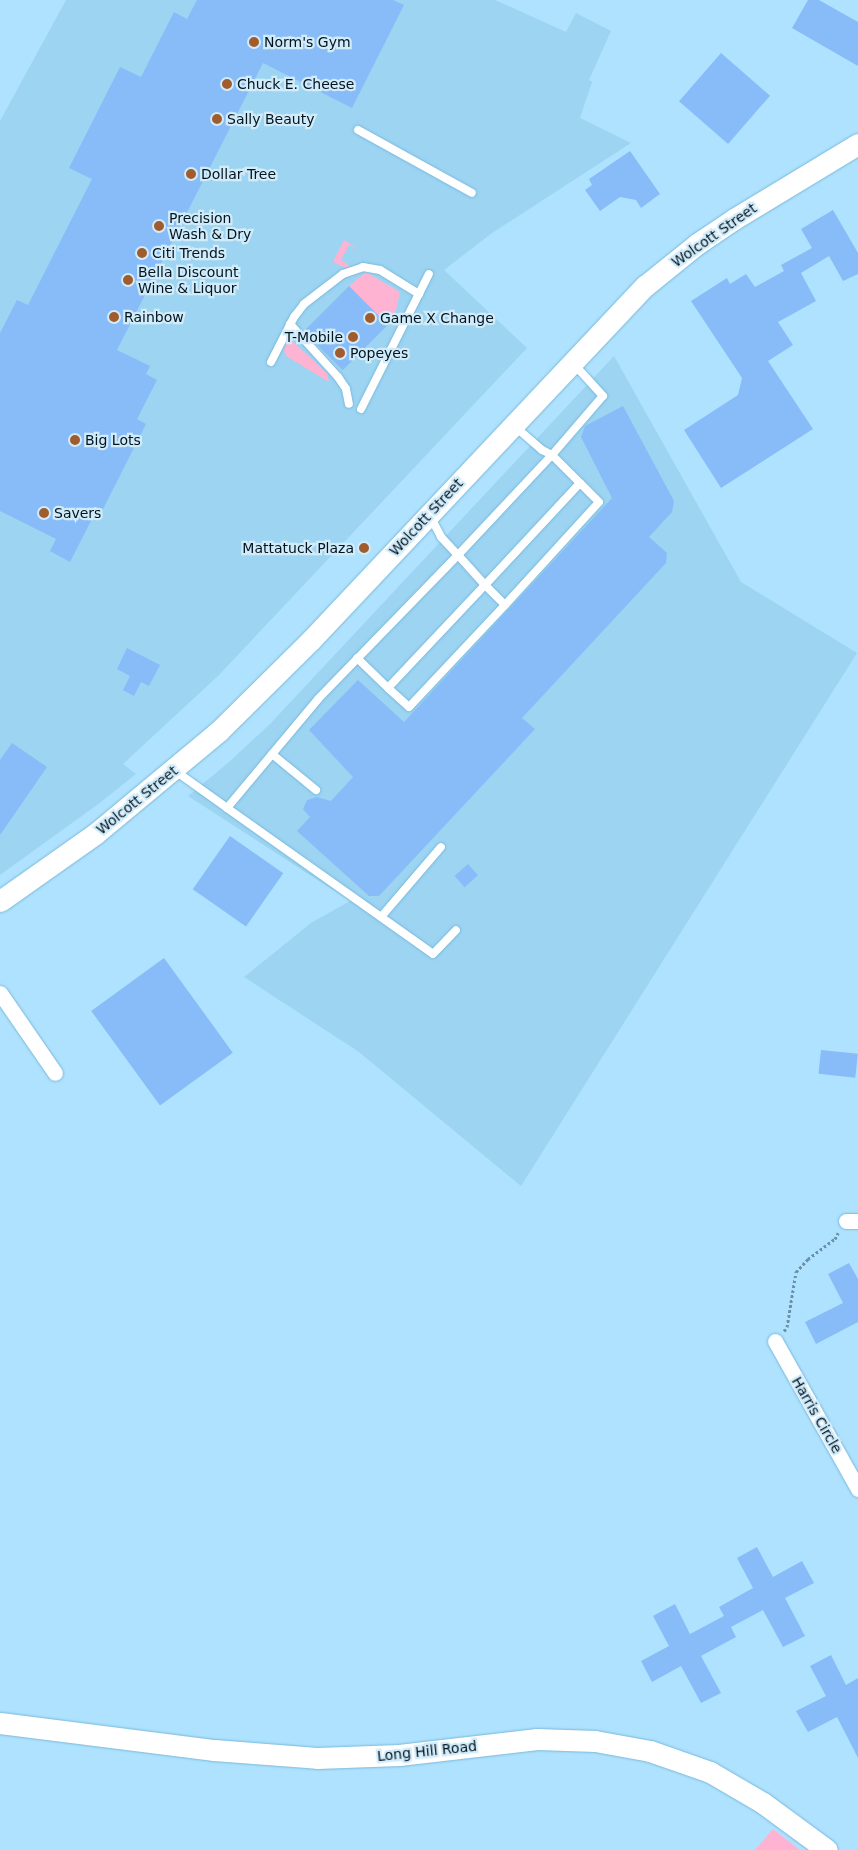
<!DOCTYPE html>
<html>
<head>
<meta charset="utf-8">
<style>
  body { margin:0 }
  #map { position:relative; width:858px; height:1850px; overflow:hidden; background:#afe2fe; font-family:"DejaVu Sans",sans-serif }
  div>[style] { position:absolute }
  .built>* { inset:0; background:#9cd4f2 }
  .green>* { inset:0; background:#ffb3d2 }
  .building>* { inset:0; background:#87bcf9; transform-origin:0 0 }
  .path>* { height:3px; margin-top:-1.5px; transform-origin:0; background:repeating-linear-gradient(90deg,#6a91a7 0 2.5px,transparent 0 5px) }
  .roads { filter:drop-shadow(0 0 1px #79b9db) drop-shadow(0 0 1px #79b9db) }
  .service>* { height:8px; margin:-4px; padding:0 4px; transform-origin:4px; border-radius:4px; background:#fff }
  .minor>* { height:15px; margin:-7.5px; padding:0 7.5px; transform-origin:7.5px; border-radius:7.5px; background:#fff }
  .secondary>* { height:21px; margin:-10.5px; padding:0 10.5px; transform-origin:10.5px; border-radius:10.5px; background:#fff }
  .dots>* { width:14px; height:14px; translate:-50% -50%; box-sizing:border-box; border:2px solid #d2ebf9; border-radius:50% }
  span { translate:-50% -50%; white-space:nowrap; text-align:center; line-height:1.15; -webkit-text-stroke:4.5px #d2ebf9; paint-order:stroke }
  .poi-label { font-size:14px; color:#001421 }
  .left { translate:0 -50%; text-align:left }
  .right { translate:-100% -50%; text-align:right }
  .street-label { font-size:14px; color:#001421 }
</style>
</head>
<body>
<div id="map">
  <div class="built">
    <i style="clip-path:polygon(66px 0,495px 0,566px 32px,576px 13px,611px 31px,589px 80px,592px 82px,580px 118px,631px 143px,492px 233px,444px 270px,527px 348px,219px 675px,123px 764px,136px 774px,101px 802px,0 875px,0 121px)"></i>
    <i style="clip-path:polygon(614px 356px,741px 582px,857px 653px,521px 1186px,359px 1052px,244px 977px,311px 923px,350px 901px,188px 796px,228px 763px,270px 724px)"></i>
  </div>
  <div class="green">
    <i style="clip-path:polygon(344px 240px,359px 249px,349px 245px,341px 260px,350px 266px,348px 269px,333px 262px)"></i>
    <i style="clip-path:polygon(366px 272px,400px 292px,396px 310px,388px 325px,349px 286px)"></i>
    <i style="clip-path:polygon(287px 341px,292px 341px,327px 373px,329px 382px,286px 356px,284px 350px)"></i>
    <i style="clip-path:polygon(773px 1829px,800px 1850px,755px 1850px)"></i>
  </div>
  <div class="building">
    <i style="clip-path:polygon(197px 0,393px 0,404px 5px,352px 108px,263px 63px,117px 350px,150px 366px,146px 374px,157px 380px,137px 419px,146px 424px,98px 519px,93px 517px,70px 562px,50px 551px,56px 539px,0 511px,0 333px,17px 300px,28px 305px,92px 179px,69px 168px,120px 67px,141px 77px,174px 12px,187px 19px)"></i>
    <i style="clip-path:polygon(808px 0,819px 0,858px 22px,858px 66px,792px 28px)"></i>
    <i style="left:721px;top:53px;width:65px;height:64px;rotate:41deg"></i>
    <i style="clip-path:polygon(630px 151px,660px 194px,641px 208px,636px 200px,620px 197px,600px 211px,585px 190px,592px 185px,589px 179px)"></i>
    <i style="clip-path:polygon(833px 210px,858px 253px,858px 274px,843px 281px,829px 256px,801px 273px,816px 301px,778px 322px,793px 345px,768px 361px,813px 429px,721px 488px,684px 430px,738px 395px,742px 378px,691px 301px,727px 278px,730px 284px,746px 274px,755px 287px,784px 271px,781px 265px,812px 248px,801px 229px)"></i>
    <i style="left:349px;top:286px;width:55px;height:64px;rotate:45deg"></i>
    <i style="clip-path:polygon(623px 406px,674px 501px,672px 512px,649px 537px,667px 553px,666px 563px,522px 718px,535px 729px,379px 896px,369px 896px,297px 831px,310px 817px,303px 809px,307px 800px,317px 797px,331px 801px,353px 777px,309px 730px,358px 680px,404px 722px,612px 498px,581px 437px,585px 426px)"></i>
    <i style="clip-path:polygon(127px 648px,160px 665px,149px 686px,141px 682px,134px 696px,123px 690px,130px 676px,117px 669px)"></i>
    <i style="clip-path:polygon(12px 743px,47px 767px,0 835px,0 760px)"></i>
    <i style="left:230px;top:836px;width:65px;height:65px;rotate:35deg"></i>
    <i style="left:468px;top:864px;width:15px;height:18px;rotate:48deg"></i>
    <i style="left:164px;top:958px;width:117px;height:90px;rotate:54deg"></i>
    <i style="left:821px;top:1050px;width:37px;height:24px;rotate:6deg"></i>
    <i style="clip-path:polygon(849px 1263px,858px 1279px,858px 1322px,816px 1344px,805px 1322px,843px 1303px,828px 1274px)"></i>
    <i style="clip-path:polygon(757px 1547px,773px 1577px,802px 1561px,814px 1583px,785px 1598px,805px 1636px,783px 1647px,763px 1610px,731px 1627px,736px 1637px,701px 1656px,721px 1693px,701px 1703px,681px 1666px,652px 1682px,641px 1661px,669px 1646px,653px 1616px,675px 1604px,690px 1634px,724px 1616px,719px 1607px,753px 1588px,737px 1558px)"></i>
    <i style="clip-path:polygon(831px 1655px,846px 1685px,858px 1678px,858px 1758px,837px 1717px,808px 1732px,796px 1711px,826px 1696px,810px 1666px)"></i>
  </div>
  <div class="path">
    <i style="left:784px;top:1331px;width:5px;rotate:-53deg"></i>
    <i style="left:787px;top:1327px;width:56px;rotate:-80.7deg"></i>
    <i style="left:796px;top:1272px;width:18px;rotate:-47deg"></i>
    <i style="left:808px;top:1259px;width:34px;rotate:-37deg"></i>
    <i style="left:835px;top:1239px;width:7px;rotate:-63deg"></i>
  </div>
  <div class="roads">
    <div class="service">
      <i style="left:358px;top:130px;width:130px;rotate:28.9deg"></i>
      <i style="left:290px;top:324px;width:72px;rotate:47.8deg"></i>
      <i style="left:338px;top:377px;width:14px;rotate:56deg"></i>
      <i style="left:346px;top:389px;width:15px;rotate:79deg"></i>
      <i style="left:271px;top:362px;width:51px;rotate:-62.9deg"></i>
      <i style="left:294px;top:317px;width:16px;rotate:-52deg"></i>
      <i style="left:304px;top:304px;width:49px;rotate:-37.6deg"></i>
      <i style="left:343px;top:274px;width:21px;rotate:-19deg"></i>
      <i style="left:363px;top:267px;width:17px;rotate:10deg"></i>
      <i style="left:380px;top:270px;width:46px;rotate:31.6deg"></i>
      <i style="left:361px;top:409px;width:151px;rotate:-63.3deg"></i>
      <i style="left:430px;top:516px;width:24px;rotate:62deg"></i>
      <i style="left:441px;top:537px;width:25px;rotate:47deg"></i>
      <i style="left:458px;top:555px;width:137px;rotate:-46.8deg"></i>
      <i style="left:552px;top:455px;width:11px;rotate:-153deg"></i>
      <i style="left:542px;top:450px;width:37px;rotate:-139deg"></i>
      <i style="left:505px;top:605px;width:139px;rotate:-47.6deg"></i>
      <i style="left:599px;top:502px;width:27px;rotate:-135deg"></i>
      <i style="left:388px;top:688px;width:28px;rotate:42deg"></i>
      <i style="left:409px;top:707px;width:140px;rotate:-46.7deg"></i>
      <i style="left:505px;top:605px;width:28px;rotate:-135deg"></i>
      <i style="left:485px;top:585px;width:139px;rotate:-47deg"></i>
      <i style="left:580px;top:483px;width:40px;rotate:-135deg"></i>
      <i style="left:552px;top:455px;width:78px;rotate:-49.2deg"></i>
      <i style="left:603px;top:396px;width:45px;rotate:-132.3deg"></i>
      <i style="left:272px;top:754px;width:57px;rotate:39.3deg"></i>
      <i style="left:174px;top:770px;width:65px;rotate:35.6deg"></i>
      <i style="left:227px;top:808px;width:142px;rotate:-50.1deg"></i>
      <i style="left:318px;top:699px;width:201px;rotate:-45.8deg"></i>
      <i style="left:458px;top:555px;width:40px;rotate:48deg"></i>
      <i style="left:485px;top:585px;width:141px;rotate:133.3deg"></i>
      <i style="left:388px;top:688px;width:43px;rotate:-135.9deg"></i>
      <i style="left:227px;top:808px;width:252px;rotate:35.3deg"></i>
      <i style="left:433px;top:954px;width:33px;rotate:-46deg"></i>
      <i style="left:381px;top:917px;width:92px;rotate:-49.4deg"></i>
    </div>
    <div class="minor">
      <i style="left:0;top:993px;width:97px;rotate:55.5deg"></i>
      <i style="left:846px;top:1221px;width:12px"></i>
      <i style="left:775px;top:1341px;width:170px;rotate:60.7deg"></i>
    </div>
    <div class="secondary">
      <i style="left:0;top:901px;width:116px;rotate:-35.2deg"></i>
      <i style="left:95px;top:834px;width:161px;rotate:-39.7deg"></i>
      <i style="left:219px;top:731px;width:129px;rotate:-44.7deg"></i>
      <i style="left:311px;top:640px;width:487px;rotate:-46.7deg"></i>
      <i style="left:645px;top:286px;width:67px;rotate:-38.9deg"></i>
      <i style="left:697px;top:244px;width:45px;rotate:-34deg"></i>
      <i style="left:734px;top:219px;width:145px;rotate:-31.2deg"></i>
      <i style="left:0;top:1723px;width:216px;rotate:7.2deg"></i>
      <i style="left:214px;top:1750px;width:103px;rotate:4.4deg"></i>
      <i style="left:317px;top:1758px;width:82px;rotate:-2.1deg"></i>
      <i style="left:399px;top:1755px;width:139px;rotate:-6.6deg"></i>
      <i style="left:537px;top:1739px;width:58px;rotate:2deg"></i>
      <i style="left:595px;top:1741px;width:56px;rotate:10.3deg"></i>
      <i style="left:650px;top:1751px;width:64px;rotate:19.3deg"></i>
      <i style="left:710px;top:1772px;width:61px;rotate:30.3deg"></i>
      <i style="left:763px;top:1803px;width:79px;rotate:36.3deg"></i>
    </div>
  </div>
  <div class="dots">
    <i style="left:254px;top:42px;background:#a15c2e"></i>
    <i style="left:227px;top:84px;background:#a15c2e"></i>
    <i style="left:217px;top:119px;background:#a15c2e"></i>
    <i style="left:191px;top:174px;background:#a15c2e"></i>
    <i style="left:159px;top:226px;background:#a15c2e"></i>
    <i style="left:142px;top:253px;background:#a15c2e"></i>
    <i style="left:128px;top:280px;background:#a15c2e"></i>
    <i style="left:114px;top:317px;background:#a15c2e"></i>
    <i style="left:370px;top:318px;background:#a15c2e"></i>
    <i style="left:353px;top:337px;background:#a15c2e"></i>
    <i style="left:340px;top:353px;background:#a15c2e"></i>
    <i style="left:75px;top:440px;background:#a15c2e"></i>
    <i style="left:44px;top:513px;background:#a15c2e"></i>
    <i style="left:364px;top:548px;background:#a15c2e"></i>
  </div>
  <div class="poi-label">
    <span class="left" style="left:264px;top:42px">Norm's Gym</span>
    <span class="left" style="left:237px;top:84px">Chuck E. Cheese</span>
    <span class="left" style="left:227px;top:119px">Sally Beauty</span>
    <span class="left" style="left:201px;top:174px">Dollar Tree</span>
    <span class="left" style="left:169px;top:226px">Precision<br>Wash &amp; Dry</span>
    <span class="left" style="left:152px;top:253px">Citi Trends</span>
    <span class="left" style="left:138px;top:280px">Bella Discount<br>Wine &amp; Liquor</span>
    <span class="left" style="left:124px;top:317px">Rainbow</span>
    <span class="left" style="left:380px;top:318px">Game X Change</span>
    <span class="right" style="left:343px;top:337px">T-Mobile</span>
    <span class="left" style="left:350px;top:353px">Popeyes</span>
    <span class="left" style="left:85px;top:440px">Big Lots</span>
    <span class="left" style="left:54px;top:513px">Savers</span>
    <span class="right" style="left:354px;top:548px">Mattatuck Plaza</span>
  </div>
  <div class="street-label">
    <span style="left:714px;top:235px;rotate:-35deg">Wolcott Street</span>
    <span style="left:426px;top:517px;rotate:-47deg">Wolcott Street</span>
    <span style="left:137px;top:800px;rotate:-39deg">Wolcott Street</span>
    <span style="left:817px;top:1415px;rotate:60deg">Harris Circle</span>
    <span style="left:427px;top:1751px;rotate:-6deg">Long Hill Road</span>
  </div>
</div>
</body>
</html>
